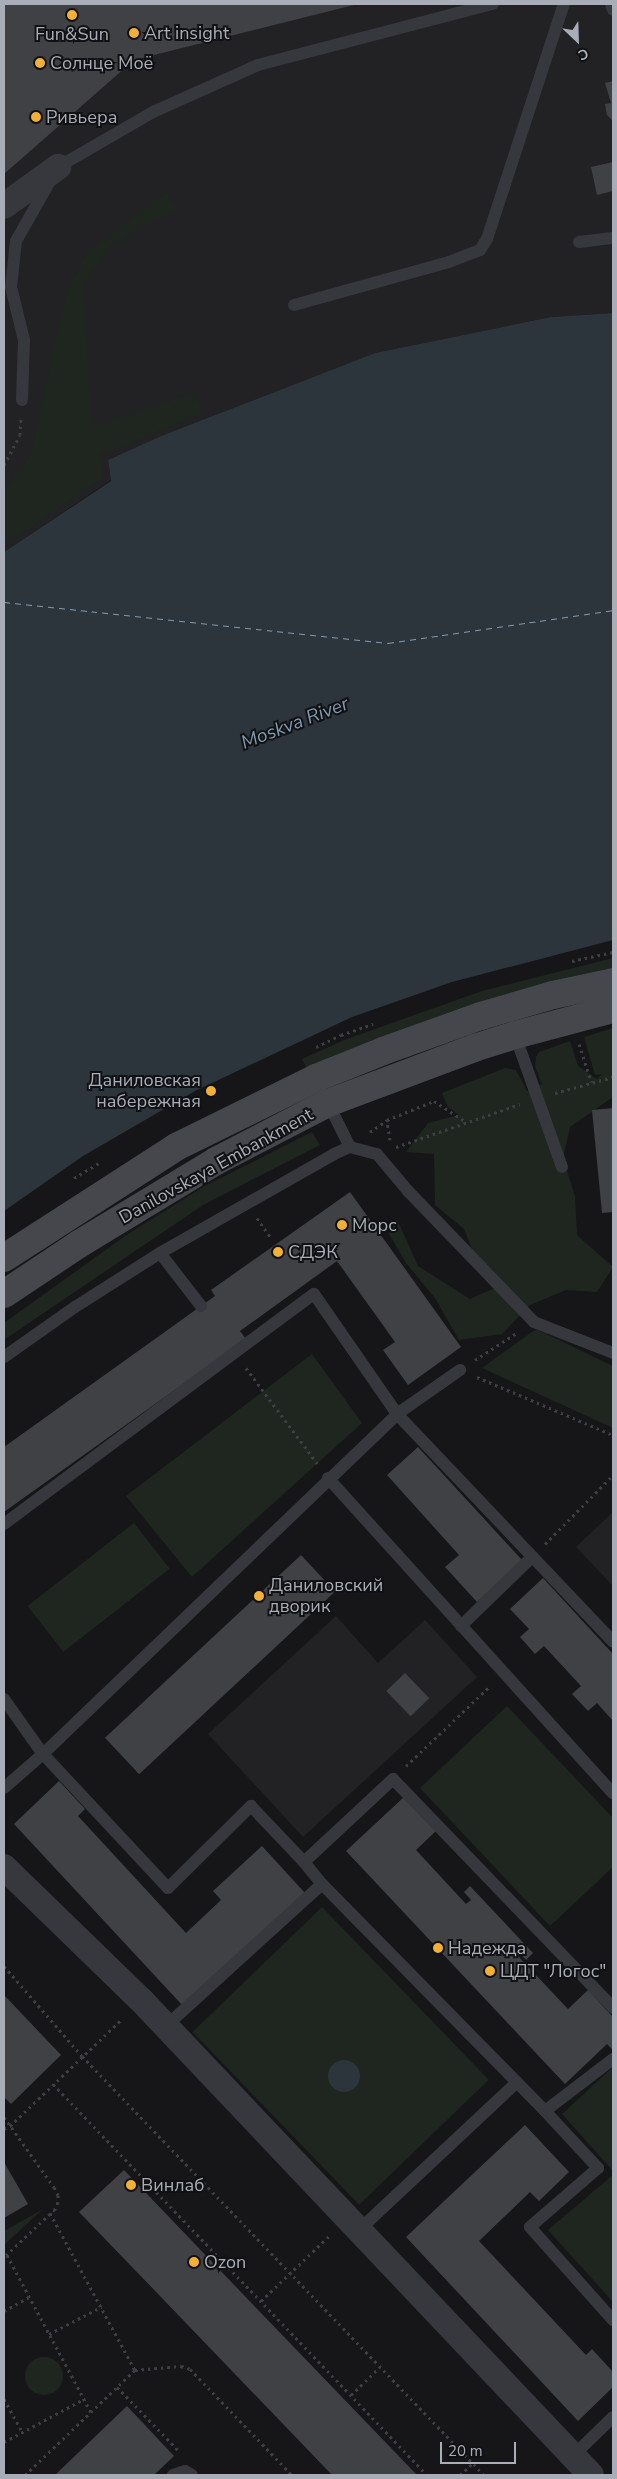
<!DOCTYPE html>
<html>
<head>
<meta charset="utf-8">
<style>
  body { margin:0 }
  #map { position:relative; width:617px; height:2479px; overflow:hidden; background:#161618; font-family:"Nunito Sans",sans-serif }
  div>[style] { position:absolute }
  .built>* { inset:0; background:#222225 }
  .green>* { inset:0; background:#1e261f; transform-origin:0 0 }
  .round { border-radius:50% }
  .water>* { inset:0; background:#2c353c }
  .ferry>* { height:1px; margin-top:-0.5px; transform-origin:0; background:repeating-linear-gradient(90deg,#7f9bb3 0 6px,transparent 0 11px) }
  .building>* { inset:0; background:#404145; transform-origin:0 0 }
  .path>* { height:3px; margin-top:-1.5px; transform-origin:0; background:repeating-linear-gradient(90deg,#3d3f44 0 2.5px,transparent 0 6.5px) }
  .service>* { height:12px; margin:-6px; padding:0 6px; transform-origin:6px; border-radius:6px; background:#37383d }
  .minor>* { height:26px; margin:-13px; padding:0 13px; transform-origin:13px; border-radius:13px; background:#37383d }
  .secondary>* { height:28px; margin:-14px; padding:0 14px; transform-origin:14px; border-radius:14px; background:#45474d }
  .dots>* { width:14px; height:14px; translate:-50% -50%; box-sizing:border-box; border:2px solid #111113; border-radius:50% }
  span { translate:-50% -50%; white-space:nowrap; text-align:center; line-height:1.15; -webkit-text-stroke:4px #111113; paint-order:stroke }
  .poi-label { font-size:18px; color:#a8adb8 }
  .left { translate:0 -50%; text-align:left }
  .right { translate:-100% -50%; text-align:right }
  .street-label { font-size:18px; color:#a8adb8 }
  .water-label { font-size:19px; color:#7f9bb3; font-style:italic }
  .frame { position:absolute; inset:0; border:5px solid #a8adb8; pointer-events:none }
  .north { position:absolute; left:552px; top:15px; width:50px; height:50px; -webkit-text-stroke:4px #111113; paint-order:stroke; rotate:156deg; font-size:14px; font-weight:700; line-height:20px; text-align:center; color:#a8adb8 }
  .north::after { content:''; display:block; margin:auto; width:18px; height:22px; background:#a8adb8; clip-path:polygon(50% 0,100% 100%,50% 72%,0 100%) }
  .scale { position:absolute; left:440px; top:2442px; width:76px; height:22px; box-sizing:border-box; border:2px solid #a8adb8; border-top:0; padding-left:6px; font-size:15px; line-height:18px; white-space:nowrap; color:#a8adb8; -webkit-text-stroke:4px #111113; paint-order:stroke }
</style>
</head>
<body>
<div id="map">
  <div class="built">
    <i style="clip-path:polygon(4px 4px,613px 4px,613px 313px,551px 317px,375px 353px,161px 436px,108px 460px,111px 480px,4px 552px)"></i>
    <i style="clip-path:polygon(613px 1512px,613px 1586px,576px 1547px)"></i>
    <i style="clip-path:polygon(336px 1616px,378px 1663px,425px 1620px,477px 1677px,303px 1837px,208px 1734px)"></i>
  </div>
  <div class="green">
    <i style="clip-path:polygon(167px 192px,177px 209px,143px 226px,107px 249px,84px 285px,91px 426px,195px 393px,203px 413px,101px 454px,103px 477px,4px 545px,4px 490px,31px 455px,67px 291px,88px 251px)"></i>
    <i style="clip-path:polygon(613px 958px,613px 968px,574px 976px,484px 1002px,307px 1069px,302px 1059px,344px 1040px,482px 991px)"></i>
    <i style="clip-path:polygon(613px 1028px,613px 1097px,570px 1127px,563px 1158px,575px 1196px,577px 1235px,613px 1267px,597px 1292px,566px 1290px,530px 1305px,502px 1334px,459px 1340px,435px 1298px,406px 1263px,389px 1234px,397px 1219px,418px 1266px,470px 1299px,495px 1288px,478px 1264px,464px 1229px,435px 1205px,434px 1154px,406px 1152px,428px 1123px,459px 1115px,448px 1107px,442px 1093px,505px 1068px,516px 1070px,527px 1091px,542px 1084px,535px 1066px,536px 1057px,539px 1052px,570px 1041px,578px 1066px,597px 1079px,602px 1074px,595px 1075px,584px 1037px)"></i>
    <i style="clip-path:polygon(312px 1132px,320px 1145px,203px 1205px,4px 1340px,4px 1323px,125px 1236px,203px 1187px)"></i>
    <i style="clip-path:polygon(536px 1329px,613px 1366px,613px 1428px,482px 1368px)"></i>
    <i style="clip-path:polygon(312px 1354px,362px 1423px,192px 1577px,126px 1496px)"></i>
    <i style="left:134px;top:1523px;width:58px;height:135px;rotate:52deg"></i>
    <i style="clip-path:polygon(507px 1706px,613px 1818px,613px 1867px,550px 1926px,420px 1788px)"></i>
    <i style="left:322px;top:1907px;width:240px;height:180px;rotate:46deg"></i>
    <i style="clip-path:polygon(613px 2067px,613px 2171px,562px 2114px)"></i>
    <i style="clip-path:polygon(613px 2175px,613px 2302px,548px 2230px)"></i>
    <i style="clip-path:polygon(43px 2209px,4px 2245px,4px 2231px)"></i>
    <i class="round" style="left:25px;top:2357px;width:38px;height:38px"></i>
  </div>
  <div class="water">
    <i style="clip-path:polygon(613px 313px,613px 940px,452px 982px,352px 1017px,195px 1091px,83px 1156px,4px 1211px,4px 552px,111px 481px,108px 460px,161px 436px,375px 353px,551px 317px)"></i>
    <i class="round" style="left:328px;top:2060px;width:32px;height:32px"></i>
  </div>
  <div class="ferry">
    <i style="left:4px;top:602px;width:386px;rotate:6.1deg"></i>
    <i style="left:388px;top:643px;width:227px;rotate:-8.3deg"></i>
  </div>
  <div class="building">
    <i style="clip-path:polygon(4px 4px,358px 4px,134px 60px,4px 174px)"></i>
    <i style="clip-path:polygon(613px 81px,613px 121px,607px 115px,605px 104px,611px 103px,605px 83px)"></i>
    <i style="clip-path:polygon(613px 162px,613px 191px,597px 195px,591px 167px)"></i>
    <i style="clip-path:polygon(613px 1108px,613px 1212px,602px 1213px,592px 1110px)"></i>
    <i style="clip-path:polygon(350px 1192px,461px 1347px,408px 1385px,383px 1350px,395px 1342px,337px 1261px,240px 1331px,246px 1339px,4px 1512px,4px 1447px,215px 1296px,211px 1290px)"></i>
    <i style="clip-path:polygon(418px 1447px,522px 1560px,477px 1602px,445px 1567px,459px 1555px,387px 1475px)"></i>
    <i style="left:301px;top:1555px;width:50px;height:268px;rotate:47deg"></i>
    <i style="clip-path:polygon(543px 1578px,613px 1654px,613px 1721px,597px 1703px,588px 1711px,572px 1694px,581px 1686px,544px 1646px,535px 1654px,520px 1637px,529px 1629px,510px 1609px)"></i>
    <i style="left:405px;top:1673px;width:35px;height:26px;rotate:46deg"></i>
    <i style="clip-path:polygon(59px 1781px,85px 1809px,78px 1816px,186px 1933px,221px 1900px,213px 1891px,262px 1846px,305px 1893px,183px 2006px,14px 1824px)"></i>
    <i style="clip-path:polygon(404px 1797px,436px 1831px,416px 1850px,466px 1904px,471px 1900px,464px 1892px,470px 1886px,533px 1953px,526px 1960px,520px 1953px,517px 1955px,568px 2009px,588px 1990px,613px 2017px,613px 2047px,612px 2049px,607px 2044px,565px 2084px,346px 1851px)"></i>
    <i style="clip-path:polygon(4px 1995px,61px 2055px,11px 2104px,4px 2097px)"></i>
    <i style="clip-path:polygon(525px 2125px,569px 2172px,539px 2201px,530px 2192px,479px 2241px,586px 2355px,592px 2349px,613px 2372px,613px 2387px,578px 2421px,406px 2237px)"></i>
    <i style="clip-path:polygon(4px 2162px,28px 2204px,4px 2218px)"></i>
    <i style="clip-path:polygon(124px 2170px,262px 2314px,417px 2475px,332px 2475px,160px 2296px,79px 2212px)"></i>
    <i style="clip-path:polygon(127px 2406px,174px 2456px,154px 2475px,55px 2475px)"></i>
  </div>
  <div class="path">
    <i style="left:4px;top:465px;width:34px;rotate:-62deg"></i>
    <i style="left:20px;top:435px;width:17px;rotate:-87deg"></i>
    <i style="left:572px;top:961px;width:42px;rotate:-12.4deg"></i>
    <i style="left:579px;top:1044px;width:40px;rotate:72deg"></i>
    <i style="left:316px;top:1047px;width:28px;rotate:-26deg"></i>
    <i style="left:341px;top:1035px;width:34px;rotate:-19deg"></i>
    <i style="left:555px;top:1093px;width:60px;rotate:-15.4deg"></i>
    <i style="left:370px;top:1132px;width:21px;rotate:-35deg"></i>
    <i style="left:390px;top:1140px;width:20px;rotate:-99deg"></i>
    <i style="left:387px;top:1120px;width:51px;rotate:-22deg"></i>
    <i style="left:434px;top:1101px;width:38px;rotate:33deg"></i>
    <i style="left:396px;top:1147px;width:131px;rotate:-19.1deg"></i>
    <i style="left:74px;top:1178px;width:31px;rotate:-31deg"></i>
    <i style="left:257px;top:1218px;width:24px;rotate:55deg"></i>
    <i style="left:475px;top:1360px;width:51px;rotate:-33.1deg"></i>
    <i style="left:246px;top:1368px;width:119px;rotate:53.2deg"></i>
    <i style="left:477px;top:1377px;width:148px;rotate:23.1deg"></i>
    <i style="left:545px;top:1544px;width:97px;rotate:-45.4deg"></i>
    <i style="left:406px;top:1766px;width:116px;rotate:-43.6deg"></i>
    <i style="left:4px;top:1966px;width:119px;rotate:49.1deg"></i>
    <i style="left:82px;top:2056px;width:581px;rotate:46.19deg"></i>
    <i style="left:53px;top:2084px;width:541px;rotate:46.27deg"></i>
    <i style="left:4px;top:2117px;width:86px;rotate:54.5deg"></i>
    <i style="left:54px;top:2187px;width:9px;rotate:63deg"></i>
    <i style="left:58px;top:2195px;width:7px;rotate:90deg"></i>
    <i style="left:58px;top:2202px;width:8px;rotate:113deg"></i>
    <i style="left:55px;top:2209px;width:70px;rotate:136.7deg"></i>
    <i style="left:4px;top:2129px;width:7px;rotate:-27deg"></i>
    <i style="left:10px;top:2126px;width:156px;rotate:-43.7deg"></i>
    <i style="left:50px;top:2213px;width:179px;rotate:61.6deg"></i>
    <i style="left:7px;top:2255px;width:178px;rotate:61.9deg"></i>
    <i style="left:261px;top:2301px;width:94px;rotate:-43.7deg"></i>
    <i style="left:4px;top:2311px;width:29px;rotate:-29deg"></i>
    <i style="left:49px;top:2334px;width:59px;rotate:-27.4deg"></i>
    <i style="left:117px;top:2387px;width:91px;rotate:45.9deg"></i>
    <i style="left:351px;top:2395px;width:40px;rotate:-44deg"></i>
    <i style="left:4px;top:2399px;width:38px;rotate:61deg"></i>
    <i style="left:4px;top:2442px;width:91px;rotate:-28.3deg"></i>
    <i style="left:25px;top:2475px;width:152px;rotate:-43.7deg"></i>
    <i style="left:135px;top:2370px;width:46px;rotate:-5deg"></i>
    <i style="left:181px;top:2366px;width:9px;rotate:18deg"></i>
    <i style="left:190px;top:2369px;width:147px;rotate:46.1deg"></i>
    <i style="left:460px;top:2475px;width:18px;rotate:-43deg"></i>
  </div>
  <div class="service">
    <i style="left:611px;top:4px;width:6px;rotate:72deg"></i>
    <i style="left:579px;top:242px;width:34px;rotate:-7deg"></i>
    <i style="left:294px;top:305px;width:161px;rotate:-15.5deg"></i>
    <i style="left:449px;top:262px;width:33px;rotate:-21deg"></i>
    <i style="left:480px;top:250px;width:13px;rotate:-58deg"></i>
    <i style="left:487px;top:239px;width:247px;rotate:-71.9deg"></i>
    <i style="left:22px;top:400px;width:60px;rotate:-88.1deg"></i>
    <i style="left:24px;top:340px;width:55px;rotate:-103.8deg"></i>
    <i style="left:11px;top:287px;width:46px;rotate:-83.8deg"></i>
    <i style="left:16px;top:241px;width:85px;rotate:-60.4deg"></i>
    <i style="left:58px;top:167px;width:110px;rotate:-30.1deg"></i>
    <i style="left:153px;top:112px;width:115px;rotate:-24.1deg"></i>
    <i style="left:258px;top:65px;width:243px;rotate:-14.6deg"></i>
    <i style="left:515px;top:1035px;width:140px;rotate:70.4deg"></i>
    <i style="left:328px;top:1103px;width:49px;rotate:63.4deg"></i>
    <i style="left:201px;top:1306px;width:67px;rotate:-127.7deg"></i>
    <i style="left:160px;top:1253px;width:200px;rotate:-29.6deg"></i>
    <i style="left:334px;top:1154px;width:17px;rotate:-24deg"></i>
    <i style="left:350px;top:1147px;width:28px;rotate:15deg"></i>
    <i style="left:377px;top:1154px;width:48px;rotate:50deg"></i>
    <i style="left:408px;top:1191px;width:182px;rotate:46.1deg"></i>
    <i style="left:534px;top:1322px;width:85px;rotate:21.4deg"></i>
    <i style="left:4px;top:1357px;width:87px;rotate:-35.2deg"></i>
    <i style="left:75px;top:1307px;width:101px;rotate:-32.4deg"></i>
    <i style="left:328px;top:1478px;width:425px;rotate:47.9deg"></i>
    <i style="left:4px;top:1524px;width:386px;rotate:-36.6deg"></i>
    <i style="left:314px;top:1294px;width:146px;rotate:55.3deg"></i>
    <i style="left:397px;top:1414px;width:314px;rotate:46.5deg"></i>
    <i style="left:461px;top:1626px;width:99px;rotate:-44.2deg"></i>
    <i style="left:4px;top:1699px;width:67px;rotate:54.7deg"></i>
    <i style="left:43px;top:1754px;width:183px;rotate:47deg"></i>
    <i style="left:168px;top:1888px;width:117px;rotate:-44.7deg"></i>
    <i style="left:251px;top:1806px;width:77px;rotate:46.6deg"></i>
    <i style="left:304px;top:1862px;width:122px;rotate:-43deg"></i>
    <i style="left:393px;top:1779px;width:318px;rotate:46.1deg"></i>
    <i style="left:4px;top:1788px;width:52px;rotate:-41.1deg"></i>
    <i style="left:43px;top:1754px;width:491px;rotate:-43.8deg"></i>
    <i style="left:397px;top:1414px;width:77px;rotate:-34.9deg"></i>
    <i style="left:304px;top:1862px;width:28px;rotate:51deg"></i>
    <i style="left:322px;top:1884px;width:318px;rotate:45.5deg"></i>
    <i style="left:545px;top:2111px;width:86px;rotate:-37.4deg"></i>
    <i style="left:166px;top:2026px;width:211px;rotate:-42.3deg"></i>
    <i style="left:545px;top:2111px;width:78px;rotate:47.1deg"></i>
    <i style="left:598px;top:2168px;width:90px;rotate:139.1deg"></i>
    <i style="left:530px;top:2227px;width:125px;rotate:48.3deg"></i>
    <i style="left:359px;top:2230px;width:216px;rotate:-43.1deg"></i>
    <i style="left:573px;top:2456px;width:56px;rotate:-44.3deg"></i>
    <i style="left:173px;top:2475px;width:13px;rotate:-18deg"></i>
    <i style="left:185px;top:2471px;width:8px;rotate:30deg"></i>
  </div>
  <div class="minor">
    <i style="left:4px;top:206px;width:67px;rotate:-35.8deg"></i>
    <i style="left:4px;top:1867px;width:191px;rotate:44.2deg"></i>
    <i style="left:141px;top:2000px;width:654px;rotate:46.55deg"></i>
  </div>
  <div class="secondary">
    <i style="left:4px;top:1258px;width:205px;rotate:-32.8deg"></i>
    <i style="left:176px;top:1147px;width:156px;rotate:-26.2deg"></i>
    <i style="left:316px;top:1078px;width:72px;rotate:-21.9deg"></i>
    <i style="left:383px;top:1051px;width:104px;rotate:-19.7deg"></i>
    <i style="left:481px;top:1016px;width:75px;rotate:-16.3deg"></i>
    <i style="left:553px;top:995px;width:61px;rotate:-12.2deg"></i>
    <i style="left:4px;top:1294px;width:90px;rotate:-33.7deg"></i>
    <i style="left:79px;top:1244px;width:160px;rotate:-31.2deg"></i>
    <i style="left:216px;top:1161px;width:126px;rotate:-27.4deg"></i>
    <i style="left:328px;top:1103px;width:156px;rotate:-20.6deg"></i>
    <i style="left:474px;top:1048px;width:43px;rotate:-17.6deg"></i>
    <i style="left:515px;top:1035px;width:101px;rotate:-14.9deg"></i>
  </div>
  <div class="dots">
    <i style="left:72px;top:15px;background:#f2b134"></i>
    <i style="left:134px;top:33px;background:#f2b134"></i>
    <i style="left:40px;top:63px;background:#f2b134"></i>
    <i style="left:36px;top:117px;background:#f2b134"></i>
    <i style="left:211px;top:1091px;background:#f2b134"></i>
    <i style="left:342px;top:1225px;background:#f2b134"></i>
    <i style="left:278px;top:1252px;background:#f2b134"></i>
    <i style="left:259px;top:1596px;background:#f2b134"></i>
    <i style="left:438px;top:1948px;background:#f2b134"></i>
    <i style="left:490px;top:1971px;background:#f2b134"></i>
    <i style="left:131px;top:2185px;background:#f2b134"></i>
    <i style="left:194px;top:2262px;background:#f2b134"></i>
  </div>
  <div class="poi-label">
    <span class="left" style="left:144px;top:33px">Art insight</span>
    <span style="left:72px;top:34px">Fun&amp;Sun</span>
    <span class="left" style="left:50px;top:63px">Солнце Моё</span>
    <span class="left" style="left:46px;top:117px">Ривьера</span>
    <span class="right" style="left:201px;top:1091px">Даниловская<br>набережная</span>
    <span class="left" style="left:352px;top:1225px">Морс</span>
    <span class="left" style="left:288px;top:1252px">СДЭК</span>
    <span class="left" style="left:269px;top:1596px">Даниловский<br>дворик</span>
    <span class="left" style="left:448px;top:1948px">Надежда</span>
    <span class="left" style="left:500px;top:1971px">ЦДТ "Логос"</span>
    <span class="left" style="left:141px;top:2185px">Винлаб</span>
    <span class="left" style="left:204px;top:2262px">Ozon</span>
  </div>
  <div class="street-label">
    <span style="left:216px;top:1166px;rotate:-29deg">Danilovskaya Embankment</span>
  </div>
  <div class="water-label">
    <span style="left:295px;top:724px;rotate:-21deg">Moskva River</span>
  </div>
  <div class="frame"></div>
  <div class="north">С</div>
  <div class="scale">20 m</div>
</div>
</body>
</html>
